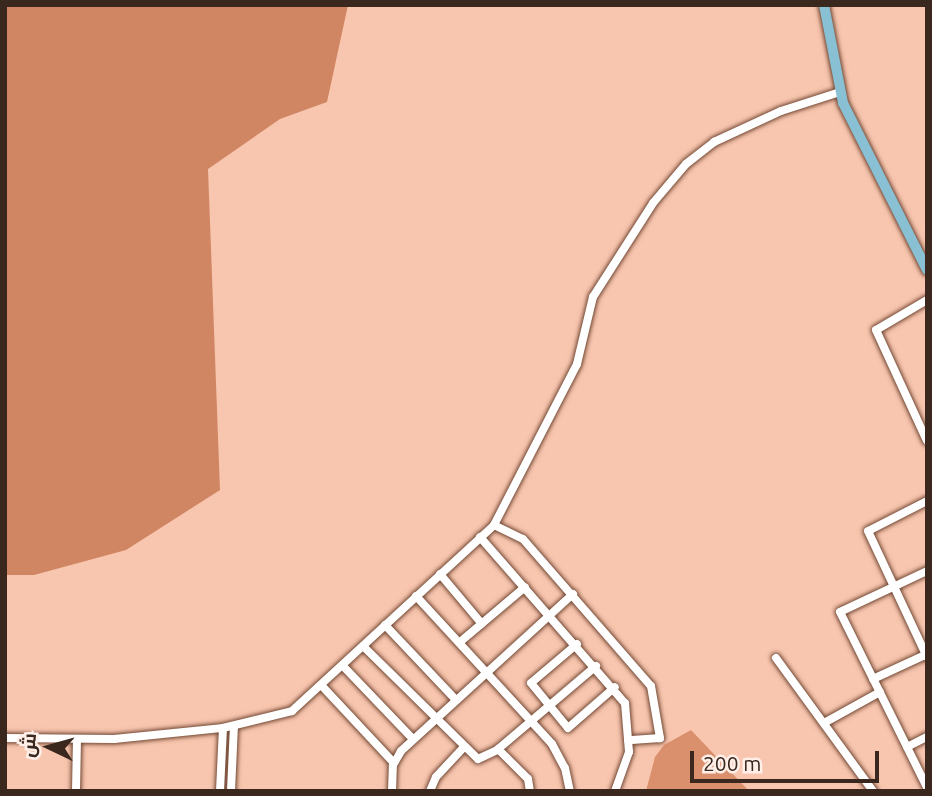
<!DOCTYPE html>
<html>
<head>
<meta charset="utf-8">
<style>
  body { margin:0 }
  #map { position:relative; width:932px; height:796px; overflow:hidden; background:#f8c5ae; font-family:Ubuntu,Cairo,sans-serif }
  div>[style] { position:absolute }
  .green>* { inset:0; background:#db906d }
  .forest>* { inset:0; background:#d08662 }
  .roads { filter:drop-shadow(0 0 2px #734935) drop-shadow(0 0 2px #734935) }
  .minor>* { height:8px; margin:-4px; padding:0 4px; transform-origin:4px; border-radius:4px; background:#fff }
  .major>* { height:10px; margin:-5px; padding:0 5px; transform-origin:5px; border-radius:5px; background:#89c0d4 }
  span { translate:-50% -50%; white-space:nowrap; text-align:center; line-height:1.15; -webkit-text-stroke:7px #ffefe8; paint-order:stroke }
  .frame { position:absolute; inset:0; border:7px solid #3a271e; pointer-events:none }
  .north { position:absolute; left:14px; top:712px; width:70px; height:70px; -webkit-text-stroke:5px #ffefe8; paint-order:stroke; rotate:275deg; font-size:19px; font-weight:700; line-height:28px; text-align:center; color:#3a271e }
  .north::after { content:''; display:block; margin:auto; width:24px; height:32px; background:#3a271e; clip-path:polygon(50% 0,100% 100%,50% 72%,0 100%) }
  .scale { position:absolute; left:690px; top:751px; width:189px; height:32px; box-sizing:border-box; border:4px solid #3a271e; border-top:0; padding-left:9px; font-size:21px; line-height:24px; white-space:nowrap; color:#3a271e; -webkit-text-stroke:5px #ffefe8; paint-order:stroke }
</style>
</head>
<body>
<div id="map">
  <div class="green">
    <i style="clip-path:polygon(691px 730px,749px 791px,646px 791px,655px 757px,664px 745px)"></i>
  </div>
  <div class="forest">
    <i style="clip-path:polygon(5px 5px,348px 5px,327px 102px,280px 119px,208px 169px,220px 490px,126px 550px,34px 575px,5px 575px)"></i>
  </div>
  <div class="roads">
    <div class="minor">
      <i style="left:927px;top:300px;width:59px;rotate:149.5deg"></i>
      <i style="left:876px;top:330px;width:122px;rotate:65.3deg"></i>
      <i style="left:927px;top:501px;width:66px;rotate:153deg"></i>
      <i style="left:868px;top:531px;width:139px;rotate:64.9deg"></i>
      <i style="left:494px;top:525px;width:32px;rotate:26deg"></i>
      <i style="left:523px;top:539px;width:195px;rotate:49deg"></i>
      <i style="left:651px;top:686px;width:53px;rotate:80.2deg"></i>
      <i style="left:660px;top:738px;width:32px;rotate:176deg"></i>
      <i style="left:480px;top:537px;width:220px;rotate:48.9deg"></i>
      <i style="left:625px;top:703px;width:49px;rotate:85.3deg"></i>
      <i style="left:629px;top:752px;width:41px;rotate:109.7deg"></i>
      <i style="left:927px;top:571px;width:96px;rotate:154.8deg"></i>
      <i style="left:840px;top:612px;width:195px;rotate:63.6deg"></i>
      <i style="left:440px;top:574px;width:65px;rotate:50deg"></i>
      <i style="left:416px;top:596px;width:201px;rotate:47.4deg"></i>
      <i style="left:552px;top:744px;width:27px;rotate:62deg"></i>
      <i style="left:565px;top:768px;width:24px;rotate:78deg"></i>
      <i style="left:385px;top:625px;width:102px;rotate:46.6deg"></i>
      <i style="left:460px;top:642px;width:85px;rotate:-40.2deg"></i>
      <i style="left:577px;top:644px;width:60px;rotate:139.7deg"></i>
      <i style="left:531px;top:683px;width:58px;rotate:50.6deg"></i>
      <i style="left:568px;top:728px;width:62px;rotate:-41.1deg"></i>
      <i style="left:363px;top:646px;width:161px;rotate:44.5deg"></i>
      <i style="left:478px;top:759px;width:21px;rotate:-25deg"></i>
      <i style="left:497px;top:750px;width:130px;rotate:-40.3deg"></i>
      <i style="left:776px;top:658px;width:165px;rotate:53.9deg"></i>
      <i style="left:343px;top:666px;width:101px;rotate:46.2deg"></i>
      <i style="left:873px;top:679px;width:60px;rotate:-24.8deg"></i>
      <i style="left:322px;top:686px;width:105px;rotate:46.9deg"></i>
      <i style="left:824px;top:723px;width:64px;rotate:-29deg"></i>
      <i style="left:5px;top:738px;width:109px;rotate:0.5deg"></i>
      <i style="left:114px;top:739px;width:110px;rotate:-5.8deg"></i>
      <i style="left:223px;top:728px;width:71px;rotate:-13.8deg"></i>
      <i style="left:292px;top:711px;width:275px;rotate:-42.6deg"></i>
      <i style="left:494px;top:525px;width:181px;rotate:-62.7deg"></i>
      <i style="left:577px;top:364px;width:69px;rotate:-76.6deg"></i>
      <i style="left:593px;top:297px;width:112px;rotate:-57.4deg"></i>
      <i style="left:653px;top:203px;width:51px;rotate:-49.8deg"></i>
      <i style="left:686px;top:164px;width:36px;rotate:-38deg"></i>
      <i style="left:714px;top:142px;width:74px;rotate:-24.8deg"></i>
      <i style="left:781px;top:111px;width:62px;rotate:-17.9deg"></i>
      <i style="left:907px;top:747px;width:22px;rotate:-27deg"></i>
      <i style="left:498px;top:749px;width:42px;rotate:45deg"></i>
      <i style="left:528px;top:779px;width:12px;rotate:81deg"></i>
      <i style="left:76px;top:791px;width:50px;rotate:-88.9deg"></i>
      <i style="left:220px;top:791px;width:63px;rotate:-87.3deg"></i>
      <i style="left:231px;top:791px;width:65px;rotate:-87.4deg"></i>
      <i style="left:392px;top:791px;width:26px;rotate:-88deg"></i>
      <i style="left:393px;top:765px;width:16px;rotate:-60deg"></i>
      <i style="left:401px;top:751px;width:233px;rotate:-42.4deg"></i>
      <i style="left:430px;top:791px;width:15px;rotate:-67deg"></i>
      <i style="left:436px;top:777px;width:40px;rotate:-47deg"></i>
    </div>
    <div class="major">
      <i style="left:824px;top:5px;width:100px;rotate:79deg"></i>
      <i style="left:843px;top:103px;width:187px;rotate:63.3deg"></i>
    </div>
  </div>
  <div class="frame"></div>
  <div class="north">ش</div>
  <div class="scale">200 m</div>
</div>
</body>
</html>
